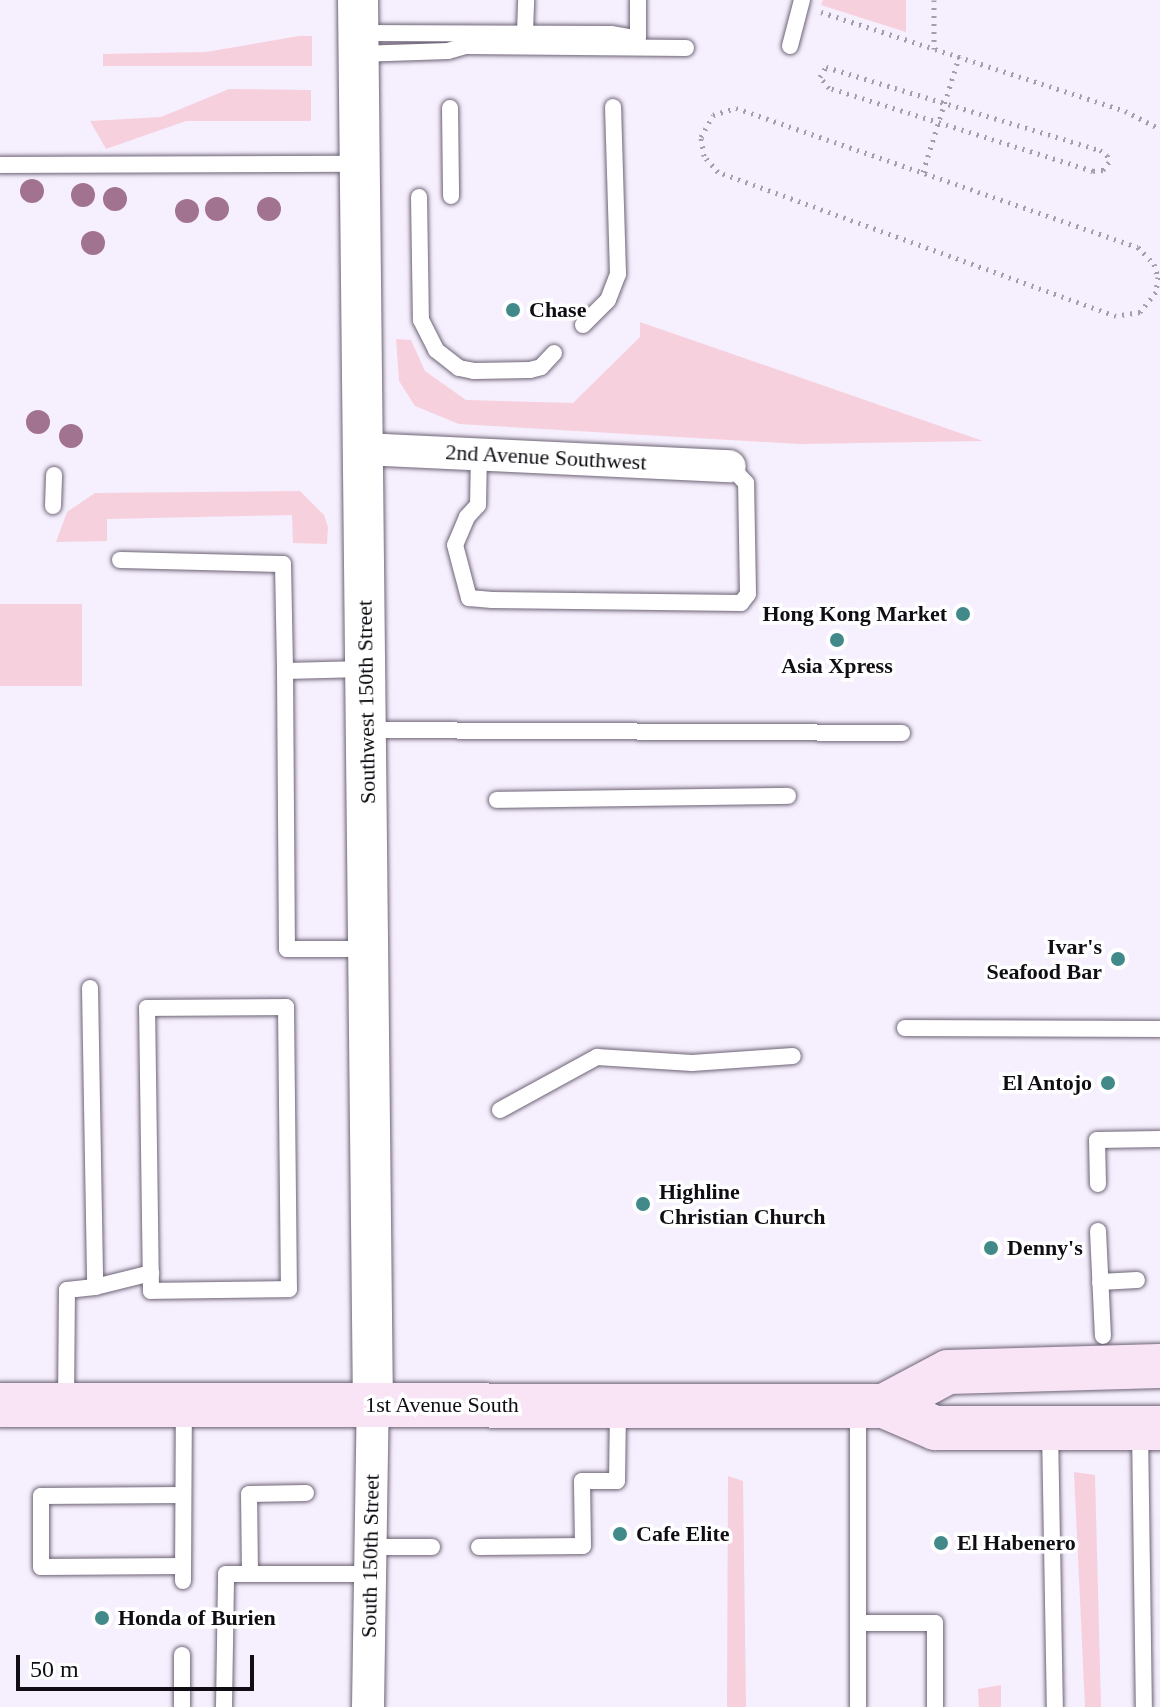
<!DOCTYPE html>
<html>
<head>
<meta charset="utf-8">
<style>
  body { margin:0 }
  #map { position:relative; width:1160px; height:1707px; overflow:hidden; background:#f6effd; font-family:Georgia,serif }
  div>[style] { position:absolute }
  .green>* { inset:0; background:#f7d0de; transform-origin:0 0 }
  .path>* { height:5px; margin-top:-2.5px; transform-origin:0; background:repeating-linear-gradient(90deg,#a39ea9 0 2px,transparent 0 8px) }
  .roads { filter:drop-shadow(0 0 2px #6d6376) drop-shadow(0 0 2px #6d6376) }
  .service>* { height:16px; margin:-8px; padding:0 8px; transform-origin:8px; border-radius:8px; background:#fff }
  .minor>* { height:32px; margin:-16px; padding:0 16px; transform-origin:16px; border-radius:16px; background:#fff }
  .tertiary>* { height:40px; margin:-20px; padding:0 20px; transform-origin:20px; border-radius:20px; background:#fff }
  .secondary>* { height:44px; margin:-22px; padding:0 22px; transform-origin:22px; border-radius:22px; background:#f8e4f5 }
  .trees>* { width:24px; height:24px; margin:-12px; border-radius:50%; background:#a27391 }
  .dots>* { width:22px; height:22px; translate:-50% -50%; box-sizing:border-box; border:4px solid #fff; border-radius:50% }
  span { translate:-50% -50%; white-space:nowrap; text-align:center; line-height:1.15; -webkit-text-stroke:7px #fff; paint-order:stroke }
  .poi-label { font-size:22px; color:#100d14; font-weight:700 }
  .left { translate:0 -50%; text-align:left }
  .right { translate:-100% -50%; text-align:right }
  .street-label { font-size:22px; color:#100d14 }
  .scale { position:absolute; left:16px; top:1655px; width:238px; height:36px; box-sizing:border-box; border:4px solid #100d14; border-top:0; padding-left:10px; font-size:24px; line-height:28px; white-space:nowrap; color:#100d14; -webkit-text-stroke:6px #fff; paint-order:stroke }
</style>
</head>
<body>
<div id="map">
  <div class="green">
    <i style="clip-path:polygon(823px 0,906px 0,906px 32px,821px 5px)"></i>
    <i style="clip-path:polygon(299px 36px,312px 36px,312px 66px,103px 66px,103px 54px,206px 52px)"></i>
    <i style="clip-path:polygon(229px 89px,311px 90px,311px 121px,186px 121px,106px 149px,90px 121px,161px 117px)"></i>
    <i style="clip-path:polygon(640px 322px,983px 441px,799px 444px,459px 424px,415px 406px,399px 381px,396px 339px,411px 340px,425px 371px,466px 400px,573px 403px,640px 337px)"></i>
    <i style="clip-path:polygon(300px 491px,324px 515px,328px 527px,327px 544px,293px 543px,292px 515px,107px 519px,107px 541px,56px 542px,67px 512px,95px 493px)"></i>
    <i style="left:82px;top:604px;width:82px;height:82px;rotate:90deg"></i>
    <i style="clip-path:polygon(1074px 1472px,1095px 1475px,1101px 1707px,1085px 1707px)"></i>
    <i style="clip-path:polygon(728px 1476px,743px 1481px,746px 1707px,727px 1707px)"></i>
    <i style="clip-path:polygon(1001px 1685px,1001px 1707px,979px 1707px,978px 1689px)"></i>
  </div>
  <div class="path">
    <i style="left:934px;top:0;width:49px;rotate:90deg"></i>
    <i style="left:821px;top:12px;width:320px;rotate:18deg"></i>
    <i style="left:1125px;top:111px;width:39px;rotate:27deg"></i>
    <i style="left:826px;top:67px;width:286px;rotate:16.9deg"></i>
    <i style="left:1100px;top:150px;width:9px;rotate:36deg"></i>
    <i style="left:1107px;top:155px;width:7px;rotate:74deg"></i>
    <i style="left:1109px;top:162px;width:10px;rotate:127deg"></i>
    <i style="left:1103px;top:170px;width:10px;rotate:174deg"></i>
    <i style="left:1093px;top:171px;width:277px;rotate:-162.5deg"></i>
    <i style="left:829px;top:88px;width:14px;rotate:-129deg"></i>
    <i style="left:820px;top:77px;width:12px;rotate:-59deg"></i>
    <i style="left:736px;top:108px;width:425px;rotate:19.1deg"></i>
    <i style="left:1138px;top:247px;width:23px;rotate:47deg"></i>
    <i style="left:1154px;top:264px;width:14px;rotate:73deg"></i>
    <i style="left:1158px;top:277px;width:15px;rotate:98deg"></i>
    <i style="left:1156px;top:292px;width:26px;rotate:129deg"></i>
    <i style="left:1140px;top:312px;width:24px;rotate:171deg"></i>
    <i style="left:1116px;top:316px;width:423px;rotate:-160.1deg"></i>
    <i style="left:718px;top:172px;width:21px;rotate:-131deg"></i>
    <i style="left:704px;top:156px;width:19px;rotate:-99deg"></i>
    <i style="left:701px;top:137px;width:25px;rotate:-61deg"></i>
    <i style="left:713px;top:115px;width:24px;rotate:-17deg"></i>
    <i style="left:923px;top:172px;width:121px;rotate:-72.6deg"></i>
  </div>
  <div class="roads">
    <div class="service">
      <i style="left:638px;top:0;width:38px;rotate:90deg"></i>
      <i style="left:358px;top:33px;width:253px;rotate:0.2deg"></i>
      <i style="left:611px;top:34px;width:23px;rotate:10deg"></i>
      <i style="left:525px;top:33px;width:33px;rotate:-88deg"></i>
      <i style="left:790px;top:46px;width:48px;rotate:-75.4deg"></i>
      <i style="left:359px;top:54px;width:89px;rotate:-1.9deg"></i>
      <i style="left:448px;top:51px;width:18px;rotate:-16deg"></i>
      <i style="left:465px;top:46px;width:221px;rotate:0.5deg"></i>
      <i style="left:450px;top:108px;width:88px;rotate:89.3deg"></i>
      <i style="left:0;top:165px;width:358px;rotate:-0.2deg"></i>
      <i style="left:419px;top:197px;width:123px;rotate:89.1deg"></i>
      <i style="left:421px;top:320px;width:34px;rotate:63deg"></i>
      <i style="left:436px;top:350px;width:29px;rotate:38deg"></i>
      <i style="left:459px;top:368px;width:15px;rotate:11deg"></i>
      <i style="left:474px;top:371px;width:56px;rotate:-1deg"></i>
      <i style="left:530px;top:370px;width:11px;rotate:-15deg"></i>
      <i style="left:541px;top:367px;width:19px;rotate:-47deg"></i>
      <i style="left:583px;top:325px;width:35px;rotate:-45deg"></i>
      <i style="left:608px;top:300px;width:28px;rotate:-69deg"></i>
      <i style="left:618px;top:274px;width:167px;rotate:-91.7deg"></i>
      <i style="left:479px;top:453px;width:52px;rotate:91.1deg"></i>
      <i style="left:478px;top:505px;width:16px;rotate:133deg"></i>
      <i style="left:467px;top:517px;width:30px;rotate:113deg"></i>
      <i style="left:455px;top:545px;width:55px;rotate:75.2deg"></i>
      <i style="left:469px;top:598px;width:23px;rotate:5deg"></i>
      <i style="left:492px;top:600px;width:249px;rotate:0.7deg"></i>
      <i style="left:741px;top:603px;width:11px;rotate:-52deg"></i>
      <i style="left:748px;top:594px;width:111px;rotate:-91deg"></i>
      <i style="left:746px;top:483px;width:23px;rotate:-133deg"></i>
      <i style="left:53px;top:506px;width:31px;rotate:-88deg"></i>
      <i style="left:120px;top:560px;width:163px;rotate:1.4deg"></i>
      <i style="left:283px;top:564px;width:107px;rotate:88.9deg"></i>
      <i style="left:364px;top:669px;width:79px;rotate:178.5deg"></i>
      <i style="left:285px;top:671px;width:278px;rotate:89.6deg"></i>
      <i style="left:287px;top:949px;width:80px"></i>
      <i style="left:367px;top:730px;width:535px;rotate:0.32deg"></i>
      <i style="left:497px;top:800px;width:291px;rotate:-0.8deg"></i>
      <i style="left:90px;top:988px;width:299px;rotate:89deg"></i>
      <i style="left:286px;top:1007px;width:282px;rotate:89.4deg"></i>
      <i style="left:289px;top:1289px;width:138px;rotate:179.2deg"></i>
      <i style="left:151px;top:1291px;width:283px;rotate:-90.8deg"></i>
      <i style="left:147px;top:1008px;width:139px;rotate:-0.4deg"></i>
      <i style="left:905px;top:1028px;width:255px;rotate:0.2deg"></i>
      <i style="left:500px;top:1110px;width:111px;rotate:-28.7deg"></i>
      <i style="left:597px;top:1057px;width:95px;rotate:3.6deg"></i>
      <i style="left:692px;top:1063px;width:101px;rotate:-4deg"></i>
      <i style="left:1098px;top:1184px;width:44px;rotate:-91.3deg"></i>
      <i style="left:1097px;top:1140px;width:63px;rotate:-0.9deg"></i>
      <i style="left:1098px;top:1231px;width:105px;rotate:87.3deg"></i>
      <i style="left:1100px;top:1282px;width:37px;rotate:-3deg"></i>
      <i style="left:66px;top:1402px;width:112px;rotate:-89.5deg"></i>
      <i style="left:67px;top:1290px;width:28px;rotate:-6deg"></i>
      <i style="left:95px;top:1287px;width:58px;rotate:-14deg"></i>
      <i style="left:858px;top:1408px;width:299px;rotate:90deg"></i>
      <i style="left:1050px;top:1429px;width:278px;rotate:89deg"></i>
      <i style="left:1140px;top:1429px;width:278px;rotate:89.2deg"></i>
      <i style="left:370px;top:1547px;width:62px"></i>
      <i style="left:479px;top:1547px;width:104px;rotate:-0.6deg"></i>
      <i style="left:583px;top:1546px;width:65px;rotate:-90.9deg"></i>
      <i style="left:582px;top:1481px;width:35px"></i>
      <i style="left:617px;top:1481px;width:73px;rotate:-89.2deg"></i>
      <i style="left:183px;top:1566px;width:142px;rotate:179.6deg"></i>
      <i style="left:41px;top:1567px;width:71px;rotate:-90deg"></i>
      <i style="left:41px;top:1496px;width:142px;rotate:-0.4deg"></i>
      <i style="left:250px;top:1574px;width:80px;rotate:-90.7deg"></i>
      <i style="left:249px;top:1494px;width:57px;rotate:-1deg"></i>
      <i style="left:183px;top:1581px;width:174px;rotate:-89.7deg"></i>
      <i style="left:858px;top:1623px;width:77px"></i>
      <i style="left:935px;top:1623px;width:84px;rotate:90deg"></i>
      <i style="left:182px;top:1707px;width:52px;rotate:-90deg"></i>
      <i style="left:224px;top:1707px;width:133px;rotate:-89.1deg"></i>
      <i style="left:226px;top:1574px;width:143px"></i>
    </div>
    <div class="minor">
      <i style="left:363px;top:449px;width:367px;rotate:2.7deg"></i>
      <i style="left:368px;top:1707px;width:302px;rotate:-89.1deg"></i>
    </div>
    <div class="tertiary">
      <i style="left:358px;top:0;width:1405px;rotate:89.39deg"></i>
    </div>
    <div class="secondary">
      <i style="left:0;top:1405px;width:884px;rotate:0.06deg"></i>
      <i style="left:884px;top:1406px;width:56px;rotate:23.3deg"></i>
      <i style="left:935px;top:1428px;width:225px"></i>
      <i style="left:884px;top:1406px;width:72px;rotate:-28deg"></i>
      <i style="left:948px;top:1372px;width:212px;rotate:-1.6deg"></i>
    </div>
  </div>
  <div class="trees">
    <i style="left:32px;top:191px"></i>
    <i style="left:83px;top:195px"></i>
    <i style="left:115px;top:199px"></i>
    <i style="left:217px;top:209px"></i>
    <i style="left:269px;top:209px"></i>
    <i style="left:187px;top:211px"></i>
    <i style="left:93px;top:243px"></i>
    <i style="left:38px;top:422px"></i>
    <i style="left:71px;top:436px"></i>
  </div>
  <div class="dots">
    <i style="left:513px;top:310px;background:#428a8a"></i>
    <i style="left:963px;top:614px;background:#428a8a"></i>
    <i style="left:837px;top:640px;background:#428a8a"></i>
    <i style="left:1118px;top:959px;background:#428a8a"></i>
    <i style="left:1108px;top:1083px;background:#428a8a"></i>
    <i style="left:643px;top:1204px;background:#428a8a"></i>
    <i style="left:991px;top:1248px;background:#428a8a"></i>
    <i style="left:620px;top:1534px;background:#428a8a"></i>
    <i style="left:941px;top:1543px;background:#428a8a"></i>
    <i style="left:102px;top:1618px;background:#428a8a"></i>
  </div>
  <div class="poi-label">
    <span class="left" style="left:529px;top:310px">Chase</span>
    <span class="right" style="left:947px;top:614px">Hong Kong Market</span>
    <span style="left:837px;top:666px">Asia Xpress</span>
    <span class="right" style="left:1102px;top:959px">Ivar's<br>Seafood Bar</span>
    <span class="right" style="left:1092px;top:1083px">El Antojo</span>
    <span class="left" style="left:659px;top:1204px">Highline<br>Christian Church</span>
    <span class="left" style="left:1007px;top:1248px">Denny's</span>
    <span class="left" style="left:636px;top:1534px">Cafe Elite</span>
    <span class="left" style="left:957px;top:1543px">El Habenero</span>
    <span class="left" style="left:118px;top:1618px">Honda of Burien</span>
  </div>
  <div class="street-label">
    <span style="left:546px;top:457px;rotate:3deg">2nd Avenue Southwest</span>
    <span style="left:366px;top:702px;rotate:-91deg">Southwest 150th Street</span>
    <span style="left:442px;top:1405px">1st Avenue South</span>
    <span style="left:370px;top:1556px;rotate:-89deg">South 150th Street</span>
  </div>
  <div class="scale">50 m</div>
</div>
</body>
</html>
